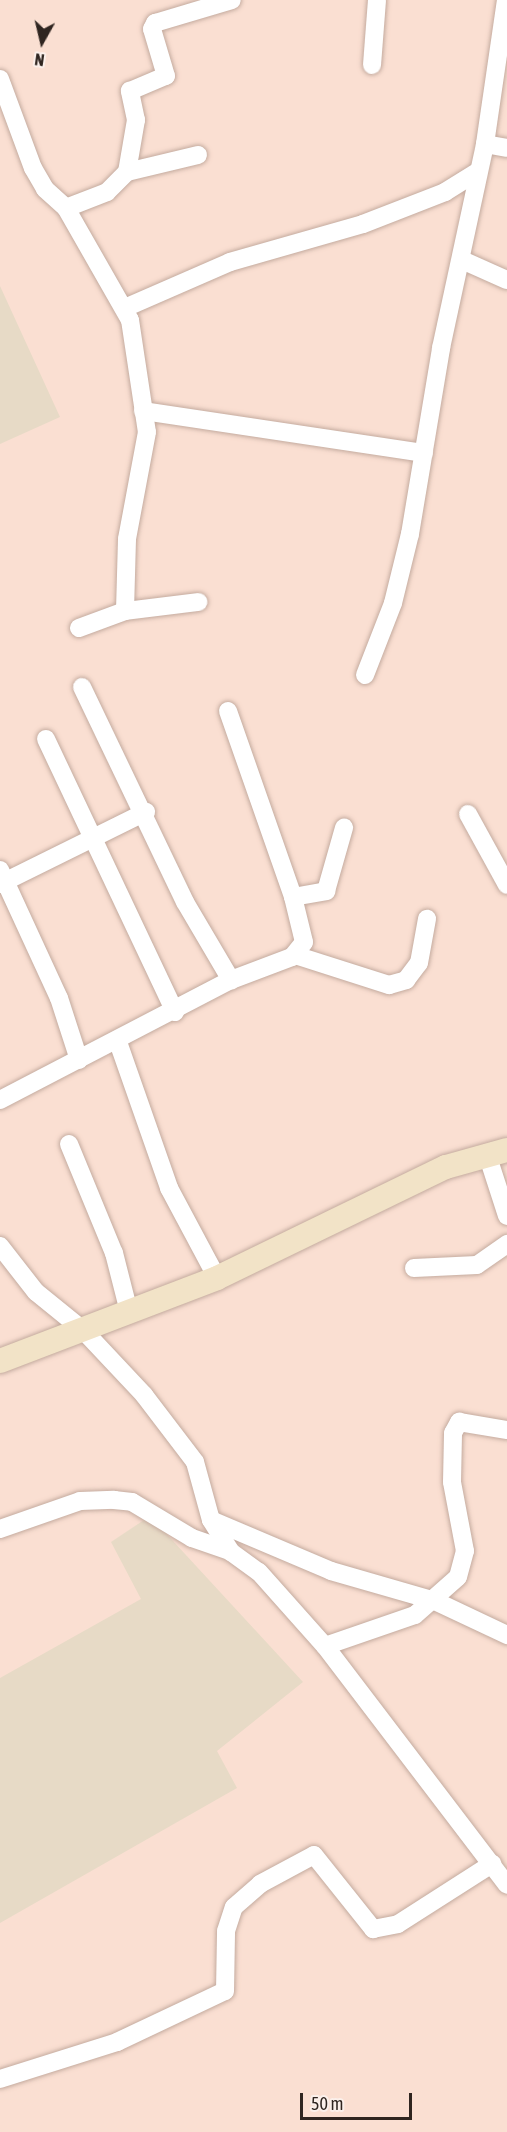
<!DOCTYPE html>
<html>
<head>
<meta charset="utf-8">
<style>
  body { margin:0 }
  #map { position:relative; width:507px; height:2132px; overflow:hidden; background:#fadfd2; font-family:"Asap Condensed",sans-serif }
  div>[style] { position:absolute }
  .industrial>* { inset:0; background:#e7dac6 }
  .roads { filter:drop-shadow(0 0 2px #c4ab9f) drop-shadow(0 0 2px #c4ab9f) }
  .street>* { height:18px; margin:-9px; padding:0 9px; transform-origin:9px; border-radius:9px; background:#fff }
  .secondary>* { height:24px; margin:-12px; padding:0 12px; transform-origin:12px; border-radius:12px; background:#f2e3c7 }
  span { translate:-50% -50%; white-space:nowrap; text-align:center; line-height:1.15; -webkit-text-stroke:4.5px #fbf0eb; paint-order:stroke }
  .north { position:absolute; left:12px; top:12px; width:60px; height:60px; -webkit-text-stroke:4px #fbf0eb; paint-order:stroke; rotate:188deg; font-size:16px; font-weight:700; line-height:24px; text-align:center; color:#2f2520 }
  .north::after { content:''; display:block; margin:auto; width:21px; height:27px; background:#2f2520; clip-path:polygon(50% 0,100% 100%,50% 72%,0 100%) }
  .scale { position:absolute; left:300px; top:2093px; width:112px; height:27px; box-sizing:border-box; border:3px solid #2f2520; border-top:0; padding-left:8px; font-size:18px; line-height:21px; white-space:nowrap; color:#2f2520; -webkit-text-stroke:4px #fbf0eb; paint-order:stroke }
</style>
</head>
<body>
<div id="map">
  <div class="industrial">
    <i style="clip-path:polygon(0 286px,60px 417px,0 444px)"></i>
    <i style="clip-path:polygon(150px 1516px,303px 1682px,217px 1751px,237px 1788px,0 1923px,0 1678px,141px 1599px,111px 1542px)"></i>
  </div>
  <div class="roads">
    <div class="street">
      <i style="left:372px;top:65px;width:65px;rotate:-85.6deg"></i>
      <i style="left:0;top:79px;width:95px;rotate:69.7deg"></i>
      <i style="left:33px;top:168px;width:24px;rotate:60deg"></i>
      <i style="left:45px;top:189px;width:28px;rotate:42deg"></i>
      <i style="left:66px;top:208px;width:129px;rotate:60.3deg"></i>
      <i style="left:130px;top:320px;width:113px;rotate:81.4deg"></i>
      <i style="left:147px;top:432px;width:109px;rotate:100.6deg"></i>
      <i style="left:127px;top:539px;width:72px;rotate:91.6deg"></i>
      <i style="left:485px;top:144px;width:22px;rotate:10deg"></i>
      <i style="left:127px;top:172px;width:73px;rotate:-13.5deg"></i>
      <i style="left:66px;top:208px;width:44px;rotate:-21.3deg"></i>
      <i style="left:107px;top:192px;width:28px;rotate:-45deg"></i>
      <i style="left:127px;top:172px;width:53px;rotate:-80.2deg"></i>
      <i style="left:136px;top:120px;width:30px;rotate:-102deg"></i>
      <i style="left:130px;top:91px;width:39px;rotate:-23deg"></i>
      <i style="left:166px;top:76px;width:49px;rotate:-106.6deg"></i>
      <i style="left:152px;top:29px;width:7px;rotate:-63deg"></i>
      <i style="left:155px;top:23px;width:80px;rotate:-16.6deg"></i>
      <i style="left:462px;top:260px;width:49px;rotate:24deg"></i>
      <i style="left:127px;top:307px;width:112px;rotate:-23.6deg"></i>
      <i style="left:230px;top:262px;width:138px;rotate:-15.9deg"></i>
      <i style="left:363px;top:224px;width:88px;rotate:-21.3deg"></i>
      <i style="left:445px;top:192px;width:39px;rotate:-32deg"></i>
      <i style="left:143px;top:411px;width:284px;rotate:8.5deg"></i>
      <i style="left:79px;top:628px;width:49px;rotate:-20.3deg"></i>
      <i style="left:125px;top:611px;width:74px;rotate:-7deg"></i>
      <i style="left:365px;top:675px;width:77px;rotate:-68.7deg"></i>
      <i style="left:393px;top:603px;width:71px;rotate:-76.2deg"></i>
      <i style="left:410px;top:534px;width:189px;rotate:-80.5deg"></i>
      <i style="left:441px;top:348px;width:209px;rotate:-77.8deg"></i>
      <i style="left:485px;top:144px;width:146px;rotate:-81.7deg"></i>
      <i style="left:82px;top:687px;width:238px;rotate:64.4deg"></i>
      <i style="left:185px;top:902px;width:91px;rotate:59.5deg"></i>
      <i style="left:228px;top:711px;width:197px;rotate:70.7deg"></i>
      <i style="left:293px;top:897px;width:34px;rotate:-10deg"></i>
      <i style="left:326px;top:891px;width:66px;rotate:-74.1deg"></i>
      <i style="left:46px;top:739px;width:302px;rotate:64.7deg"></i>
      <i style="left:468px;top:814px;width:81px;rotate:61.2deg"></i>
      <i style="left:0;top:870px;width:141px;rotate:65.3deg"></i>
      <i style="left:59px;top:998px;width:65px;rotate:72.1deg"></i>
      <i style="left:0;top:884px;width:163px;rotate:-26.3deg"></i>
      <i style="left:295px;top:955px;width:99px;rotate:17.7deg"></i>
      <i style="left:389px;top:985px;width:18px;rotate:-16deg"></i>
      <i style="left:406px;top:980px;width:21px;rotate:-53deg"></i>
      <i style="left:419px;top:963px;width:45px;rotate:-79.7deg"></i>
      <i style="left:118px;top:1042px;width:155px;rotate:70.7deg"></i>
      <i style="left:169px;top:1188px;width:102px;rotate:61.9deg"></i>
      <i style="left:0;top:1100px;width:260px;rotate:-27.5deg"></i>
      <i style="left:231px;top:980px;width:65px;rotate:-20.7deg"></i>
      <i style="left:292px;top:957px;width:19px;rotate:-51deg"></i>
      <i style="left:304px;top:942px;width:46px;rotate:-103.7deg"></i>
      <i style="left:69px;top:1144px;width:118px;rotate:67.6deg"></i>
      <i style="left:114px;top:1253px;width:61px;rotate:75.7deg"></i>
      <i style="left:487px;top:1154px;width:65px;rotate:72.1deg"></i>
      <i style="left:0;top:1246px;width:58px;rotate:52deg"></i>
      <i style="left:36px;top:1292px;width:62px;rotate:39.1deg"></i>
      <i style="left:84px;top:1331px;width:88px;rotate:46.8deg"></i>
      <i style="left:144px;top:1395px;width:84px;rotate:52.7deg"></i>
      <i style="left:195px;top:1462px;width:60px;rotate:74.6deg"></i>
      <i style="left:211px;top:1520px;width:38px;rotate:58deg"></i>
      <i style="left:231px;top:1552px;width:34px;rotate:36deg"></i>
      <i style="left:259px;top:1572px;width:99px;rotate:48.3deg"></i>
      <i style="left:325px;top:1646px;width:300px;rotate:52.7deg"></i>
      <i style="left:414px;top:1268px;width:63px;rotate:-2.7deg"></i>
      <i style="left:477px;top:1265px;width:37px;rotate:-35deg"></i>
      <i style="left:211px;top:1520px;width:130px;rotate:23deg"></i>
      <i style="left:331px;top:1571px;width:108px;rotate:16.1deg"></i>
      <i style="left:435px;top:1601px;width:80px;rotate:25.3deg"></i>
      <i style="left:0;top:1529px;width:85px;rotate:-19.3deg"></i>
      <i style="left:80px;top:1501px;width:34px;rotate:-2deg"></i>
      <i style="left:114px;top:1500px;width:18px;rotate:6deg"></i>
      <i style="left:132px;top:1502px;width:70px;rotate:31deg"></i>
      <i style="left:192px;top:1538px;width:39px;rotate:19deg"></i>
      <i style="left:325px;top:1646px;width:95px;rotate:-19deg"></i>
      <i style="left:415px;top:1615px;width:57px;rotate:-41.5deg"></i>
      <i style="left:458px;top:1577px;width:27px;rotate:-75deg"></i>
      <i style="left:465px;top:1551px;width:70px;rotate:-100.7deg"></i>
      <i style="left:452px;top:1482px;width:49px;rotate:-88.8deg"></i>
      <i style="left:453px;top:1433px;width:13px;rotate:-61deg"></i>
      <i style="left:459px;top:1422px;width:49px;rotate:9.5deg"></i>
      <i style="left:0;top:2079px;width:123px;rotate:-17.5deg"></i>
      <i style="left:117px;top:2042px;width:119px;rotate:-25.3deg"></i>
      <i style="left:225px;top:1991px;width:60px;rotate:-89deg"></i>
      <i style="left:226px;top:1931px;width:25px;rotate:-72deg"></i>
      <i style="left:234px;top:1907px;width:35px;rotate:-41deg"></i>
      <i style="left:260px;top:1884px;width:61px;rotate:-28.2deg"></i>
      <i style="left:314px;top:1855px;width:95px;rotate:51.4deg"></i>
      <i style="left:373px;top:1929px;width:25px;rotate:-11deg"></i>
      <i style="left:398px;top:1924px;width:112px;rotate:-32.6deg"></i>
    </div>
    <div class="secondary">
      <i style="left:0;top:1361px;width:232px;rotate:-20.9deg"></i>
      <i style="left:217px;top:1278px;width:254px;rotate:-25.9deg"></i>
      <i style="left:446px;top:1167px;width:63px;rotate:-15.6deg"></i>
    </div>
  </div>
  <div class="north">N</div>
  <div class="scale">50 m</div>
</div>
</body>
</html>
